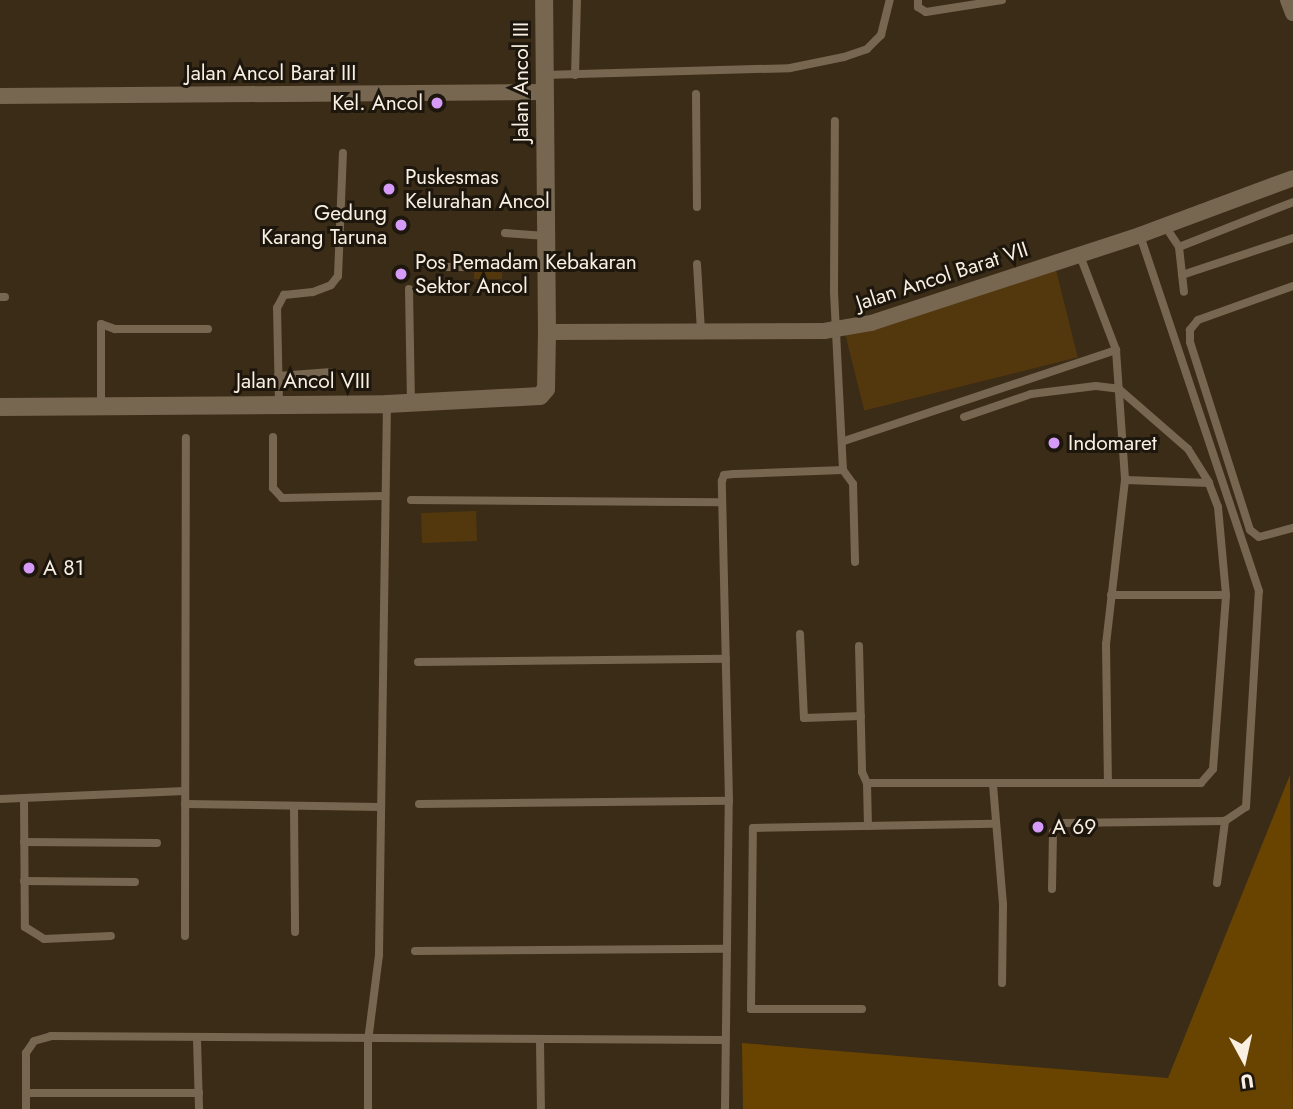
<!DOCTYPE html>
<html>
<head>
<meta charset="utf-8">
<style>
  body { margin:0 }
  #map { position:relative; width:1293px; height:1109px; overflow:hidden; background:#3b2c17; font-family:Jost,sans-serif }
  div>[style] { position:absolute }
  .green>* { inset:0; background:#53380e; transform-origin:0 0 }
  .water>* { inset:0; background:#684400 }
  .service>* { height:8px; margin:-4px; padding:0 4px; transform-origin:4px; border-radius:4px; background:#776650 }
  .minor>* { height:16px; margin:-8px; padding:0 8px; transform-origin:8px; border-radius:8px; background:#776650 }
  .tertiary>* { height:18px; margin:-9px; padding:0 9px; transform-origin:9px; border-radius:9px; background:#776650 }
  .dots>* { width:19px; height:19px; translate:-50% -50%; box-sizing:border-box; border:4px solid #1d160d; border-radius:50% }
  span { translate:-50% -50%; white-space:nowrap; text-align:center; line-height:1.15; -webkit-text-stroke:6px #1d160d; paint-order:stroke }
  .street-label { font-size:21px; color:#f9efe2 }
  .poi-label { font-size:21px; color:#f9efe2 }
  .right { translate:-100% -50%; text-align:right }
  .left { translate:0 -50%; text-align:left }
  .north { position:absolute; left:1209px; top:1025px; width:70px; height:70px; -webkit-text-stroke:5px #1d160d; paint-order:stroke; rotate:172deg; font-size:19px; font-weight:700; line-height:28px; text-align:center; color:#f9efe2 }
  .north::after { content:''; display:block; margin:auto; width:24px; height:32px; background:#f9efe2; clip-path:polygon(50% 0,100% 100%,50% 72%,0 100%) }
</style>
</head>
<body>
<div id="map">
  <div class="green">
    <i style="left:502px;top:260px;width:19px;height:28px;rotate:90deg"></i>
    <i style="left:1056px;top:270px;width:90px;height:220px;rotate:76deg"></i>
    <i style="left:476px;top:511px;width:30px;height:55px;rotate:88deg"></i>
  </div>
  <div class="water">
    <i style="clip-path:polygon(1290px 775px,1293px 1109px,743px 1109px,742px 1043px,1168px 1078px)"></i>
  </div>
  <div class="service">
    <i style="left:918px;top:0;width:7px;rotate:90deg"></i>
    <i style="left:918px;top:7px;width:9px;rotate:32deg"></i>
    <i style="left:926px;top:12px;width:77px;rotate:-9deg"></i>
    <i style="left:544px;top:75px;width:246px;rotate:-1.6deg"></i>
    <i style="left:790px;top:68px;width:55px;rotate:-11.5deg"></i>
    <i style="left:844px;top:57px;width:24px;rotate:-19deg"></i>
    <i style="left:867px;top:49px;width:20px;rotate:-45deg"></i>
    <i style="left:881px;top:35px;width:36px;rotate:-76deg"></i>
    <i style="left:575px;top:75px;width:75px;rotate:-88.5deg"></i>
    <i style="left:696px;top:94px;width:113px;rotate:89.5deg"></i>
    <i style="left:1165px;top:226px;width:25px;rotate:56deg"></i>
    <i style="left:1179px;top:247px;width:45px;rotate:83.7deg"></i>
    <i style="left:505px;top:233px;width:41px;rotate:4.2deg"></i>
    <i style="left:1179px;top:247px;width:123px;rotate:-21.5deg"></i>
    <i style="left:1079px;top:253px;width:104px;rotate:69.1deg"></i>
    <i style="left:1116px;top:350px;width:130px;rotate:86deg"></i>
    <i style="left:1125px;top:480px;width:165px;rotate:96.6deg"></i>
    <i style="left:1106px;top:644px;width:136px;rotate:89.2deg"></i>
    <i style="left:697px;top:264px;width:67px;rotate:86.6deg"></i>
    <i style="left:447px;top:267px;width:27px"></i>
    <i style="left:502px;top:267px;width:45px"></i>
    <i style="left:1182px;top:275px;width:117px;rotate:-18.4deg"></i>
    <i style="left:1293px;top:286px;width:101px;rotate:160.3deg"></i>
    <i style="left:1198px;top:320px;width:13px;rotate:129deg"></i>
    <i style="left:1190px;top:330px;width:12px;rotate:90deg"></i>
    <i style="left:1190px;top:342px;width:197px;rotate:72.3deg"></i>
    <i style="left:1250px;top:530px;width:11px;rotate:38deg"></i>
    <i style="left:1259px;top:537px;width:35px;rotate:-15deg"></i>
    <i style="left:409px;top:289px;width:114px;rotate:89deg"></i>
    <i style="left:0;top:297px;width:5px"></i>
    <i style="left:278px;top:376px;width:53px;rotate:-4.3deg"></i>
    <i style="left:279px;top:403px;width:95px;rotate:-91.2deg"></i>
    <i style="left:277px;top:308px;width:15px;rotate:-62deg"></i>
    <i style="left:284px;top:295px;width:29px;rotate:-6deg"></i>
    <i style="left:313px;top:292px;width:19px;rotate:-21deg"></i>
    <i style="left:331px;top:285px;width:11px;rotate:-52deg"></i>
    <i style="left:338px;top:276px;width:123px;rotate:-87.7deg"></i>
    <i style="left:101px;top:406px;width:82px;rotate:-90deg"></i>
    <i style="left:101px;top:324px;width:15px;rotate:20deg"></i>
    <i style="left:115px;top:329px;width:93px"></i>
    <i style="left:964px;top:417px;width:71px;rotate:-18.9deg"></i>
    <i style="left:1031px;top:394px;width:65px;rotate:-7deg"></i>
    <i style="left:1096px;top:386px;width:23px;rotate:7deg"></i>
    <i style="left:1119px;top:389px;width:91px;rotate:41deg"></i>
    <i style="left:1188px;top:449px;width:40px;rotate:58deg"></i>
    <i style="left:1209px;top:483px;width:84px;rotate:-178deg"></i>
    <i style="left:273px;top:437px;width:51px;rotate:90deg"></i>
    <i style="left:273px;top:488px;width:13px;rotate:48deg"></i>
    <i style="left:282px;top:498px;width:101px;rotate:-1.1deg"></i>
    <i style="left:844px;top:441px;width:287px;rotate:-18.5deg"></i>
    <i style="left:843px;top:470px;width:17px;rotate:54deg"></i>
    <i style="left:853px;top:484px;width:78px;rotate:88.5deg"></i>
    <i style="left:411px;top:500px;width:310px;rotate:0.4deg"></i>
    <i style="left:1111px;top:595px;width:115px"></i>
    <i style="left:800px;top:634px;width:84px;rotate:87.3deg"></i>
    <i style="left:804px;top:718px;width:57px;rotate:-2deg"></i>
    <i style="left:859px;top:646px;width:126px;rotate:88.6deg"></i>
    <i style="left:862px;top:772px;width:12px;rotate:66deg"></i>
    <i style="left:867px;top:783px;width:334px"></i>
    <i style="left:1201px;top:783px;width:18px;rotate:-49deg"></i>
    <i style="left:1213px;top:769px;width:174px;rotate:-85.7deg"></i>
    <i style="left:1226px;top:595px;width:88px;rotate:-95.2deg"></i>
    <i style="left:1218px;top:507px;width:26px;rotate:-111deg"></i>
    <i style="left:418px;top:662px;width:308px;rotate:-0.6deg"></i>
    <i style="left:867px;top:783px;width:43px;rotate:88.7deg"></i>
    <i style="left:993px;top:785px;width:120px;rotate:85.2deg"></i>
    <i style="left:1003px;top:905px;width:78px;rotate:90.7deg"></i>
    <i style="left:0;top:799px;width:185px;rotate:-2.5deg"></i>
    <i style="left:24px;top:799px;width:128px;rotate:89.6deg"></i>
    <i style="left:25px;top:927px;width:22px;rotate:32deg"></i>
    <i style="left:44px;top:939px;width:67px;rotate:-2.6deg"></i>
    <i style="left:185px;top:804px;width:195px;rotate:0.9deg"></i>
    <i style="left:419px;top:804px;width:310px;rotate:-0.6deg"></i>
    <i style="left:294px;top:808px;width:124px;rotate:89.5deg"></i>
    <i style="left:24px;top:842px;width:133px;rotate:0.4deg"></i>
    <i style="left:24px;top:881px;width:111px;rotate:0.5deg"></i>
    <i style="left:1217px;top:883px;width:63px;rotate:-82.6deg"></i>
    <i style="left:1052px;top:889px;width:57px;rotate:-89deg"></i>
    <i style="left:1053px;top:832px;width:13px;rotate:-42deg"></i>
    <i style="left:1063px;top:823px;width:162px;rotate:-0.7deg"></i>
    <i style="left:1225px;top:821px;width:25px;rotate:-34deg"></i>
    <i style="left:1246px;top:807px;width:216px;rotate:-86.6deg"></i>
    <i style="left:1259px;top:591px;width:375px;rotate:-108.5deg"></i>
    <i style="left:185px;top:936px;width:498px;rotate:-89.9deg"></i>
    <i style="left:415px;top:951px;width:310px;rotate:-0.4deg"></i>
    <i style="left:862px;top:1009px;width:111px;rotate:180deg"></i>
    <i style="left:751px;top:1009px;width:181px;rotate:-89.4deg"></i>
    <i style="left:753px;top:828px;width:240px;rotate:-1deg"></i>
    <i style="left:197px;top:1040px;width:69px;rotate:88.3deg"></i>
    <i style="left:540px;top:1041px;width:68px;rotate:89.2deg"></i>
    <i style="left:26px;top:1093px;width:173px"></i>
    <i style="left:26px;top:1109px;width:56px;rotate:-90deg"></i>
    <i style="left:26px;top:1053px;width:14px;rotate:-56deg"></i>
    <i style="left:34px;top:1041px;width:18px;rotate:-16deg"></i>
    <i style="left:51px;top:1036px;width:673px;rotate:0.34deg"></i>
    <i style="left:368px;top:1109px;width:68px;rotate:-90deg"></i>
    <i style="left:368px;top:1041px;width:87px;rotate:-82.7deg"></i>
    <i style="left:379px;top:955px;width:551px;rotate:-89.17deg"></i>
    <i style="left:725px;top:1109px;width:308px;rotate:-89.3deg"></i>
    <i style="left:729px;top:801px;width:320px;rotate:-91.3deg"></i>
    <i style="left:722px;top:481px;width:6px;rotate:-72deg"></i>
    <i style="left:724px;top:475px;width:10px;rotate:-6deg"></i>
    <i style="left:734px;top:474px;width:109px;rotate:-2.1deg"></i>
    <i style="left:843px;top:470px;width:180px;rotate:-92.9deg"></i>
    <i style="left:834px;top:290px;width:169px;rotate:-89.7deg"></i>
  </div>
  <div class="minor">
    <i style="left:1288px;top:0;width:14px;rotate:69deg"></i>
    <i style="left:0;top:96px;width:543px;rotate:-0.42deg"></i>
    <i style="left:547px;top:332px;width:277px;rotate:-0.2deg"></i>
    <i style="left:824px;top:331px;width:48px;rotate:-9.7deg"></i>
    <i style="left:871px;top:323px;width:283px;rotate:-18.1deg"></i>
    <i style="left:1140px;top:235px;width:163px;rotate:-20.4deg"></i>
  </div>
  <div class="tertiary">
    <i style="left:0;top:407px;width:387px;rotate:-0.4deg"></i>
    <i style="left:387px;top:404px;width:153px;rotate:-3deg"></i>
    <i style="left:540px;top:396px;width:9px;rotate:-49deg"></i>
    <i style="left:546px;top:389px;width:57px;rotate:-89deg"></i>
    <i style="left:547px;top:332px;width:332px;rotate:-90.5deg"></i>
  </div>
  <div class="dots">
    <i style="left:437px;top:103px;background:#d69bf9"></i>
    <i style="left:389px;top:189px;background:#d69bf9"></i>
    <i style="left:401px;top:225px;background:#d69bf9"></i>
    <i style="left:401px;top:274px;background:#d69bf9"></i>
    <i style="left:1054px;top:443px;background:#d69bf9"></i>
    <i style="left:29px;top:568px;background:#d69bf9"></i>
    <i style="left:1038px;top:827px;background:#d69bf9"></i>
  </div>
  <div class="street-label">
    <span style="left:271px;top:73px">Jalan Ancol Barat III</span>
    <span style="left:521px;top:82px;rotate:-90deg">Jalan Ancol III</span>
    <span style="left:942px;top:276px;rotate:-18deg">Jalan Ancol Barat VII</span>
    <span style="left:303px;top:381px">Jalan Ancol VIII</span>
  </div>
  <div class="poi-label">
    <span class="right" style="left:423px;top:103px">Kel. Ancol</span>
    <span class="left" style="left:405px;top:189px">Puskesmas<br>Kelurahan Ancol</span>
    <span class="right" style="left:387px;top:225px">Gedung<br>Karang Taruna</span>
    <span class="left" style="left:415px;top:274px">Pos Pemadam Kebakaran<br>Sektor Ancol</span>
    <span class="left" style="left:1068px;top:443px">Indomaret</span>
    <span class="left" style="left:43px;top:568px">A 81</span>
    <span class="left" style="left:1052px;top:827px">A 69</span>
  </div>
  <div class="north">U</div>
</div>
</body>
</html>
